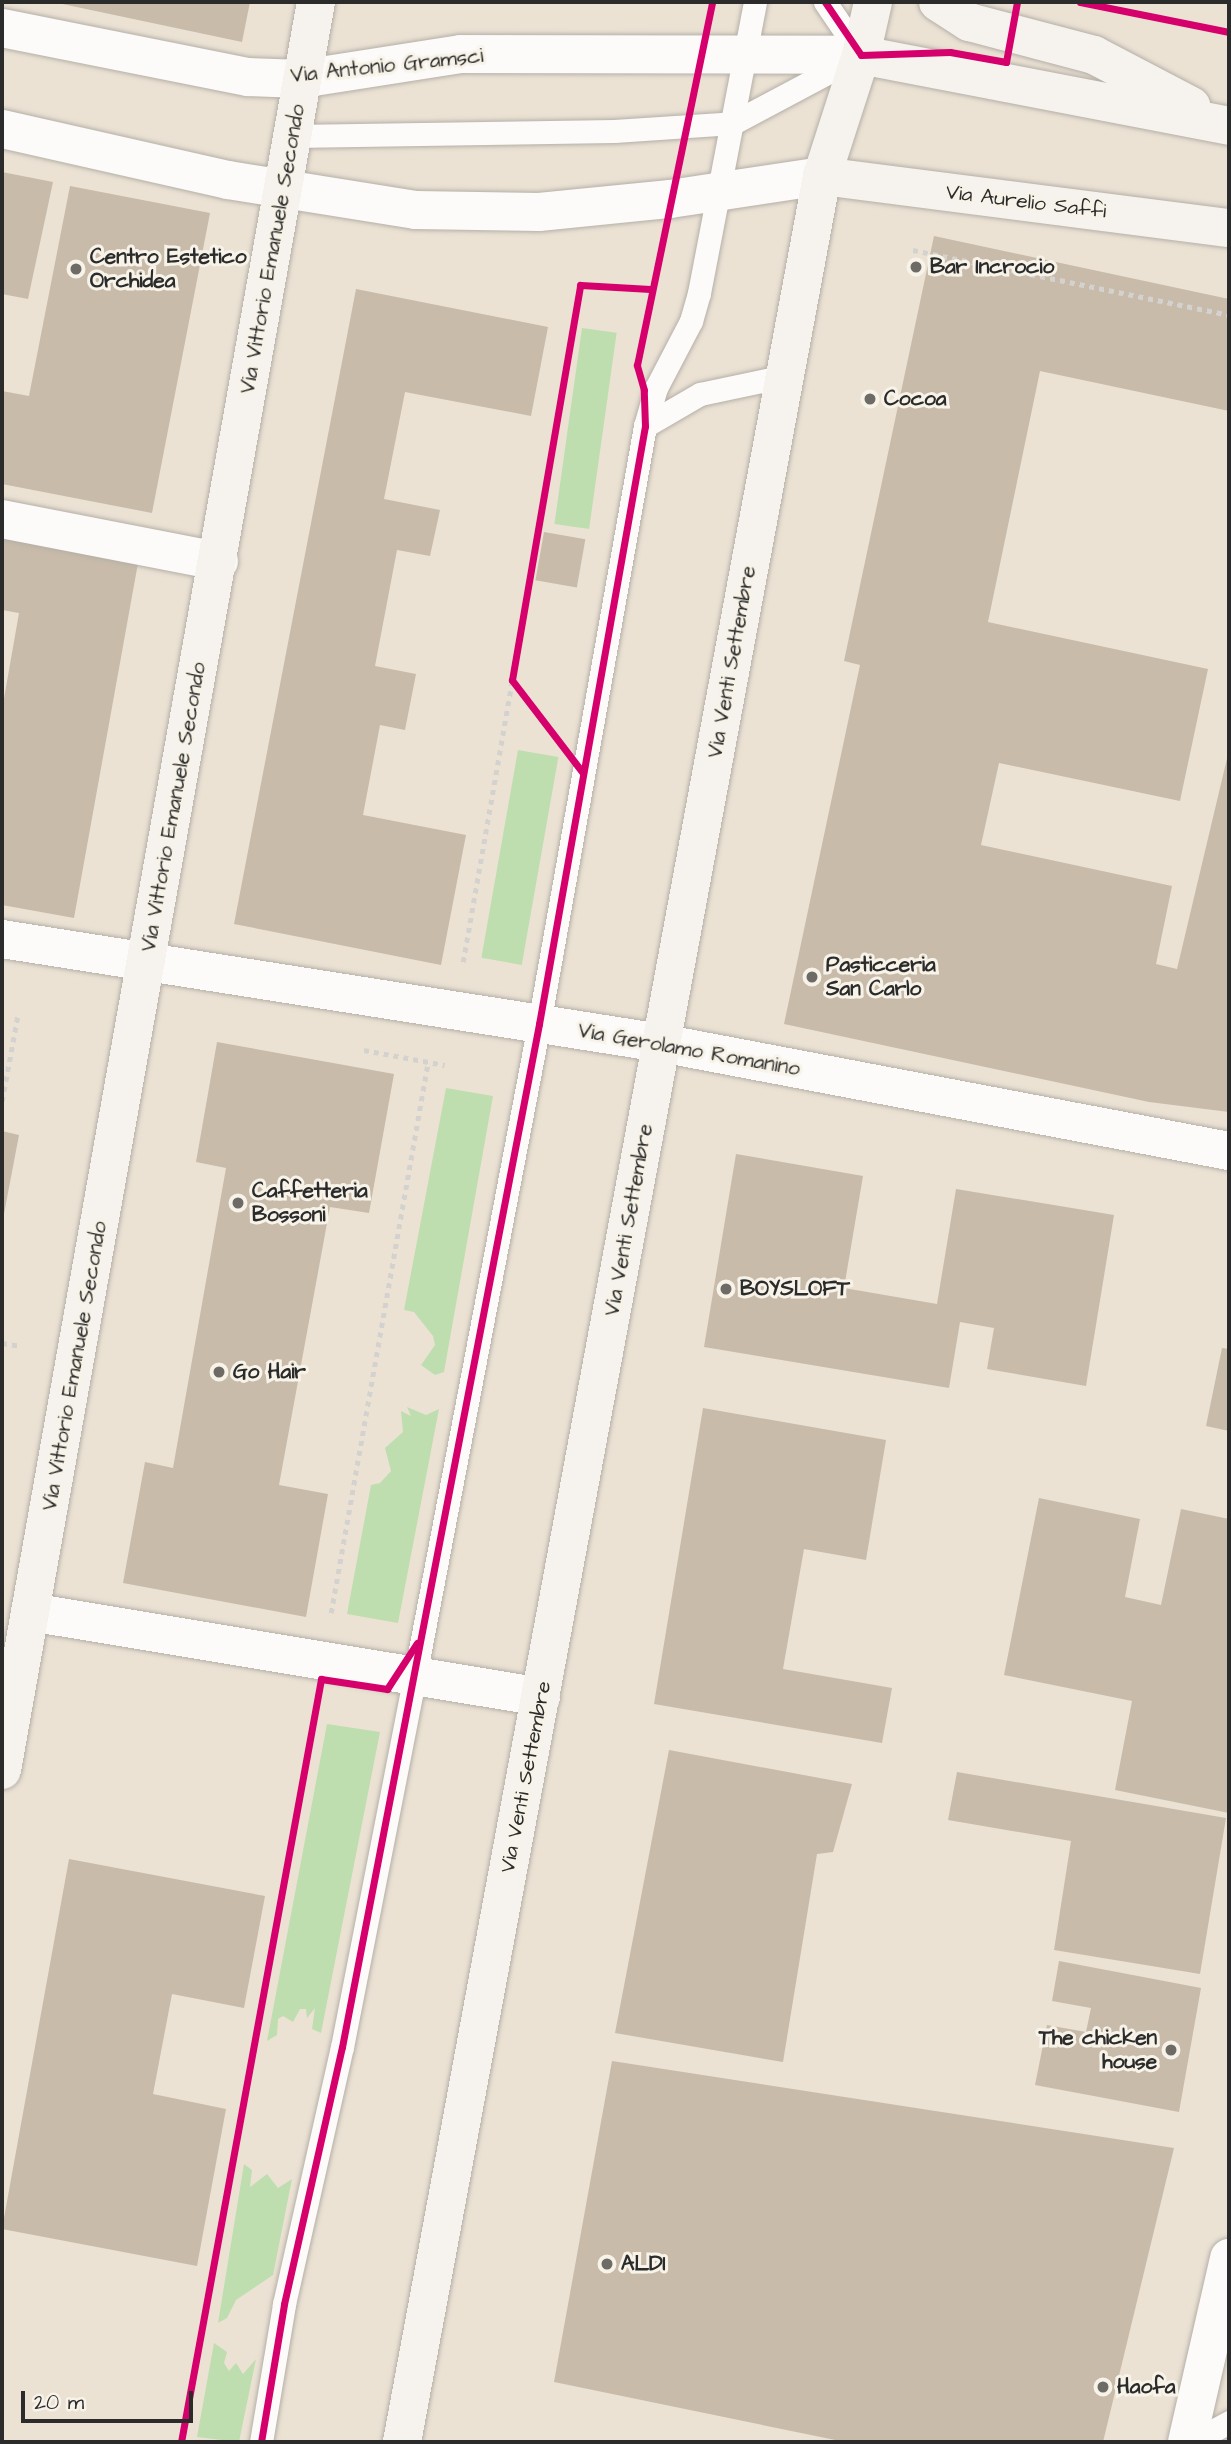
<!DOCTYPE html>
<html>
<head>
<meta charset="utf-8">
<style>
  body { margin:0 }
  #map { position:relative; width:1231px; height:2444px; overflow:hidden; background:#ebe2d4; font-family:"Architects Daughter",sans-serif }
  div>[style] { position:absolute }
  .green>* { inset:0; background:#bfdeaf; transform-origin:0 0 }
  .building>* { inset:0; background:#c8bbaa; transform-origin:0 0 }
  .path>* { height:4.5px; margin-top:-2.25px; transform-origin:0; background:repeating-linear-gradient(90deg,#d4d2ce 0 5px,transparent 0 10px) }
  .roads { filter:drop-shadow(0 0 2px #b5afa7) drop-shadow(0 0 2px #b5afa7) }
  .lane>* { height:23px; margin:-11.5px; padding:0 11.5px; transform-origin:11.5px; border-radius:11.5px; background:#fcfbf9 }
  .street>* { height:38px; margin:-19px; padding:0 19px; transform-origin:19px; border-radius:19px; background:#fcfbf9 }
  .secondary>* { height:38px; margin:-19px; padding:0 19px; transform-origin:19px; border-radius:19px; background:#f6f2ee }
  .cycleway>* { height:7px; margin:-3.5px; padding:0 3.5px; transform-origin:3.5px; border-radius:3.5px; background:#d6006c }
  .dots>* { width:19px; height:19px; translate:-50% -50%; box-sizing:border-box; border:4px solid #f7f3e8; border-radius:50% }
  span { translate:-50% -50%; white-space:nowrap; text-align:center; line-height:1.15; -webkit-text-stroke:6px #f7f3e8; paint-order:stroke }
  .street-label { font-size:21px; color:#2b2b2b }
  .poi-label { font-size:21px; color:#2b2b2b; font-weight:700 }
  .left { translate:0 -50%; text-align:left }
  .right { translate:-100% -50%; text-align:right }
  .frame { position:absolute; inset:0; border:4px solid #2b2b2b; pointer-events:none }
  .scale { position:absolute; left:21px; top:2391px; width:172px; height:32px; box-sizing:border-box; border:4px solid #2b2b2b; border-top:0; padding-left:9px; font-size:21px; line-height:24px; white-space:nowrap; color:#2b2b2b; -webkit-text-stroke:5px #f7f3e8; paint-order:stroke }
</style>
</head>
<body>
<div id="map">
  <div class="green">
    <i style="left:582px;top:328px;width:35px;height:198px;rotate:8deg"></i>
    <i style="left:518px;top:750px;width:41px;height:211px;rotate:10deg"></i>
    <i style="clip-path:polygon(446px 1088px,493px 1096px,444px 1372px,435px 1375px,421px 1365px,435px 1345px,433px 1336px,414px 1312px,404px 1310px)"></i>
    <i style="clip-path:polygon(407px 1407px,426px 1415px,439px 1409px,398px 1623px,347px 1614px,371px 1485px,380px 1483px,391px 1471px,385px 1448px,403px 1432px,401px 1411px,411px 1416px)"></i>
    <i style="clip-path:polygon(327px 1724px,380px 1732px,321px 2033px,312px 2029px,315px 2008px,307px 2018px,306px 2009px,300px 2009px,293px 2022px,283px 2016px,278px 2019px,277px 2035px,267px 2041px)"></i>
    <i style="clip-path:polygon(244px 2164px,252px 2170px,250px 2187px,267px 2174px,278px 2188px,292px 2179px,273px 2275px,236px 2300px,227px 2318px,218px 2323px)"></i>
    <i style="clip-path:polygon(214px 2343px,227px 2352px,224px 2363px,229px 2371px,236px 2363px,243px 2374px,256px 2359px,239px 2442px,197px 2437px)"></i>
  </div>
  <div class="building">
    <i style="clip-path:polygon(53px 2px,250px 2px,242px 42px)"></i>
    <i style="clip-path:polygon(2px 172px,53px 182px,28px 299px,2px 294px)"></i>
    <i style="clip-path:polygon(70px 186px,210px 213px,152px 513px,2px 484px,2px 391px,29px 396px)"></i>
    <i style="clip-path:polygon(934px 236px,1229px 299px,1229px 411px,1040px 371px,988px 622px,1208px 669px,1180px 801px,999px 763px,981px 845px,1172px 886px,1156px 964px,1177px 969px,1229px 750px,1229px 1112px,1149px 1102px,784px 1024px,860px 665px,844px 661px)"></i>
    <i style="clip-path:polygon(356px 289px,548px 327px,531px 416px,405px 392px,384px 499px,440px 510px,430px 556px,397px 550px,375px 666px,416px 674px,405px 730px,380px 725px,363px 815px,466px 835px,441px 965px,234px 924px)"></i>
    <i style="left:544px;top:532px;width:42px;height:49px;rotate:10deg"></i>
    <i style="clip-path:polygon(2px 538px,138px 563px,74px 918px,2px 905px,2px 710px,19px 613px,2px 610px)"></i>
    <i style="clip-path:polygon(217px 1042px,394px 1074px,369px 1213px,330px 1207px,279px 1485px,328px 1494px,306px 1617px,123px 1583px,145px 1462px,173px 1468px,226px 1168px,196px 1162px)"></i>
    <i style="clip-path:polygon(2px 1131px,19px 1135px,3px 1219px,2px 1219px)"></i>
    <i style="clip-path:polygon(736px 1154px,863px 1176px,844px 1288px,937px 1304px,956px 1189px,1114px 1215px,1086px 1386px,987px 1369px,994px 1328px,960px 1322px,949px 1388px,704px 1347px)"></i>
    <i style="clip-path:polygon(1222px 1348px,1229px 1349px,1229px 1431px,1206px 1426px)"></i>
    <i style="clip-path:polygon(703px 1408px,886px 1440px,866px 1560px,804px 1549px,783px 1669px,892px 1688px,882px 1743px,654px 1704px)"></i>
    <i style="clip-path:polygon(1039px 1498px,1140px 1519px,1125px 1597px,1161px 1605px,1181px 1509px,1229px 1519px,1229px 1813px,1115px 1790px,1132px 1701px,1004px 1675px)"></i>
    <i style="clip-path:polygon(669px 1750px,852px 1784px,833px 1852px,817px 1854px,783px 2062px,615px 2033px)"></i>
    <i style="clip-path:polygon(957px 1772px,1226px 1818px,1200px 1974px,1054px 1950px,1071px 1841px,948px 1820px)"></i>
    <i style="clip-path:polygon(69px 1859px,265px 1896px,244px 2008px,172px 1994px,153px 2094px,226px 2109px,197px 2266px,2px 2229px)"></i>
    <i style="clip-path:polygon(1059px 1961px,1201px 1988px,1179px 2112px,1035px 2085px,1047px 2025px,1086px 2032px,1091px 2008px,1052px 2001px)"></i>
    <i style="clip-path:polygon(612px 2061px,1174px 2148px,1103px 2442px,845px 2442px,554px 2382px)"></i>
  </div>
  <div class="path">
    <i style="left:913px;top:250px;width:323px;rotate:11.6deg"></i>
    <i style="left:463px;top:962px;width:286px;rotate:-80.1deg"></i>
    <i style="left:364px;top:1050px;width:82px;rotate:10.5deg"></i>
    <i style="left:2px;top:1101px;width:88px;rotate:-79.6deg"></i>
    <i style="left:2px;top:1343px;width:18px;rotate:9deg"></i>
    <i style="left:331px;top:1613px;width:559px;rotate:-80.02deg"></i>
  </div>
  <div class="roads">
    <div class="lane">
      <i style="left:293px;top:136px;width:321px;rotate:-0.9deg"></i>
      <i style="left:614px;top:131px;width:119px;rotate:-3.8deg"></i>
      <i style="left:733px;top:123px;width:145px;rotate:-28deg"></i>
      <i style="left:861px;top:55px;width:64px;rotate:-124.2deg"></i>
      <i style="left:645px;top:426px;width:64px;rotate:-30.2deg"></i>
      <i style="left:700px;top:394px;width:87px;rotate:-12deg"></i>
      <i style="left:261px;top:2442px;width:140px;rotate:-80.5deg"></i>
      <i style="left:284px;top:2304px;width:263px;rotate:-77.3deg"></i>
      <i style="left:342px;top:2047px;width:378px;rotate:-78.9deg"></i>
      <i style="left:415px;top:1676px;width:664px;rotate:-79.23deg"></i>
      <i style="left:539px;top:1024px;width:607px;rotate:-79.95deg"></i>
      <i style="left:645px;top:426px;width:40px;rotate:-74deg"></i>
      <i style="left:656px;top:388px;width:76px;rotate:-62.4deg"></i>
      <i style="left:691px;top:321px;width:29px;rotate:-74deg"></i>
      <i style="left:699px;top:293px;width:296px;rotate:-79.1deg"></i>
      <i style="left:1192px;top:2442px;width:42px;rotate:-28.4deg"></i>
    </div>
    <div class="street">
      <i style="left:2px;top:28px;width:251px;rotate:11.3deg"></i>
      <i style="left:248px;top:77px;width:53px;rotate:2.2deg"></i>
      <i style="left:301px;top:79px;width:162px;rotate:-8.9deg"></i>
      <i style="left:461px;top:54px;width:400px;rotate:0.1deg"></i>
      <i style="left:2px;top:129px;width:232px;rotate:12.7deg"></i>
      <i style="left:228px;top:180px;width:190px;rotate:9.1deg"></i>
      <i style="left:416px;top:210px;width:123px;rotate:0.9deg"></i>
      <i style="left:539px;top:212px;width:132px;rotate:-5.7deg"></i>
      <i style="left:670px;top:199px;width:154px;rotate:-8.6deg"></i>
      <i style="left:2px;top:519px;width:221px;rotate:11deg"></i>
      <i style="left:2px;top:939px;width:667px;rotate:8.97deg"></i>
      <i style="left:661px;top:1043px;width:578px;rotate:10.77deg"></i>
      <i style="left:30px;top:1612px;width:518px;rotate:9.44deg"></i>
      <i style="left:1187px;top:2442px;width:189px;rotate:-77.1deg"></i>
    </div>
    <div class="secondary">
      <i style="left:938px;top:2px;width:37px;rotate:33deg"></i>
      <i style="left:969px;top:22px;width:129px;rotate:14.8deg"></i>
      <i style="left:1094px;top:55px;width:110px;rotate:27.7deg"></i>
      <i style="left:861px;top:55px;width:375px;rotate:10.9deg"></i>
      <i style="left:822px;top:176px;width:410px;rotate:7.3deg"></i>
      <i style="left:2px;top:1770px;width:1796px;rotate:-79.93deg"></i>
      <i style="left:402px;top:2442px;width:2305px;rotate:-79.5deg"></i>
      <i style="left:822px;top:176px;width:127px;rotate:-72.1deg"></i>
      <i style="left:861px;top:55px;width:54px;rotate:-77.2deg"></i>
    </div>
  </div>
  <div class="cycleway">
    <i style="left:825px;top:2px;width:64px;rotate:55.8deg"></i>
    <i style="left:861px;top:55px;width:89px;rotate:-1.9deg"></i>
    <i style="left:950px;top:52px;width:57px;rotate:10.1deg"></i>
    <i style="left:1006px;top:62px;width:61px;rotate:-79.6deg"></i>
    <i style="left:1080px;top:2px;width:152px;rotate:11.4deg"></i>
    <i style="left:583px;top:773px;width:117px;rotate:-127.4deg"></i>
    <i style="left:512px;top:680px;width:401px;rotate:-80.2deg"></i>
    <i style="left:580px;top:285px;width:71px;rotate:3.2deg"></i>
    <i style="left:181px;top:2442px;width:776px;rotate:-79.6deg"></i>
    <i style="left:321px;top:1679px;width:67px;rotate:8.6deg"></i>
    <i style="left:387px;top:1689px;width:55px;rotate:-56.9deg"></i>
    <i style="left:261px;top:2442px;width:140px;rotate:-80.5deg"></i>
    <i style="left:284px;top:2304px;width:263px;rotate:-77.3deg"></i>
    <i style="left:342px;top:2047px;width:1042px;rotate:-79.1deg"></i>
    <i style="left:539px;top:1024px;width:607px;rotate:-79.95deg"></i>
    <i style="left:645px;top:426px;width:36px;rotate:-92deg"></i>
    <i style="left:644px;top:390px;width:26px;rotate:-106deg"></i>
    <i style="left:637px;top:365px;width:371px;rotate:-78.3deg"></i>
  </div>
  <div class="dots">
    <i style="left:916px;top:267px;background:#6e6b66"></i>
    <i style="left:76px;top:269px;background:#6e6b66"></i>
    <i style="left:870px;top:399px;background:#6e6b66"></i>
    <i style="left:812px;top:977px;background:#6e6b66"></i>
    <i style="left:238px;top:1203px;background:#6e6b66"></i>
    <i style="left:726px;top:1289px;background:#6e6b66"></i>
    <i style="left:219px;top:1372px;background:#6e6b66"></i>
    <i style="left:1171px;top:2050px;background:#6e6b66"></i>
    <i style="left:607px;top:2264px;background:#6e6b66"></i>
    <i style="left:1103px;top:2387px;background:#6e6b66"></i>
  </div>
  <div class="street-label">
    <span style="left:387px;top:66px;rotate:-6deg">Via Antonio Gramsci</span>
    <span style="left:1026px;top:202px;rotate:7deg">Via Aurelio Saffi</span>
    <span style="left:273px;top:249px;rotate:-80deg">Via Vittorio Emanuele Secondo</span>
    <span style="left:732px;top:662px;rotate:-80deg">Via Venti Settembre</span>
    <span style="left:174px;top:807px;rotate:-80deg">Via Vittorio Emanuele Secondo</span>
    <span style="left:689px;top:1050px;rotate:10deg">Via Gerolamo Romanino</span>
    <span style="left:629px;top:1220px;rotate:-80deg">Via Venti Settembre</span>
    <span style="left:75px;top:1366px;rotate:-80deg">Via Vittorio Emanuele Secondo</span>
    <span style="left:526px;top:1777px;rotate:-79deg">Via Venti Settembre</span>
  </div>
  <div class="poi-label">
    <span class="left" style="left:90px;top:269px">Centro Estetico<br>Orchidea</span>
    <span class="left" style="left:930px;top:267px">Bar Incrocio</span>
    <span class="left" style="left:884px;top:399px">Cocoa</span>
    <span class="left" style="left:826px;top:977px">Pasticceria<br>San Carlo</span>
    <span class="left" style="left:252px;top:1203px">Caffetteria<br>Bossoni</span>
    <span class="left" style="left:740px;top:1289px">BOYSLOFT</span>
    <span class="left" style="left:233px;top:1372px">Go Hair</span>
    <span class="right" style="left:1157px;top:2050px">The chicken<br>house</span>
    <span class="left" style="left:621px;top:2264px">ALDI</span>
    <span class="left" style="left:1117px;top:2387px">Haofa</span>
  </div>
  <div class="frame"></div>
  <div class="scale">20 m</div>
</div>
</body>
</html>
